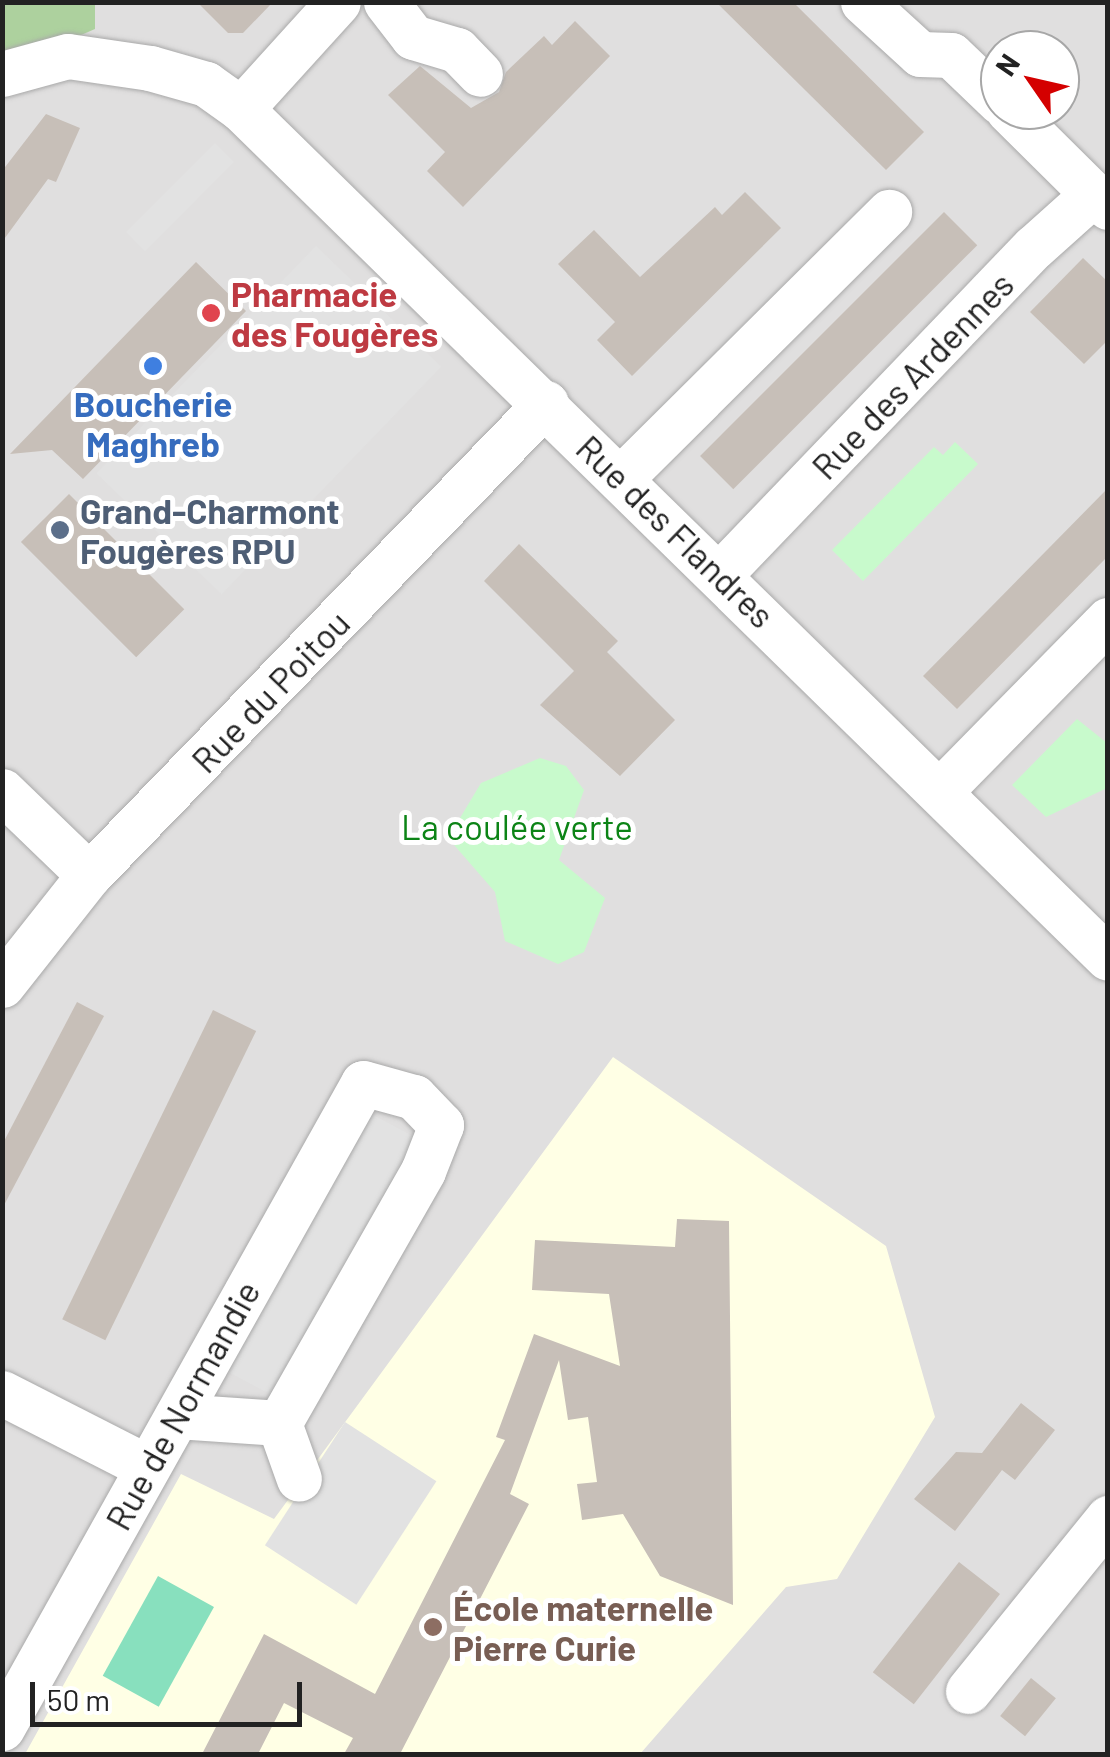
<!DOCTYPE html>
<html>
<head>
<meta charset="utf-8">
<style>
  body { margin:0 }
  #map { position:relative; width:1110px; height:1757px; overflow:hidden; background:#f2efe9; font-family:Barlow,sans-serif }
  div>[style] { position:absolute }
  .residential>* { inset:0; background:#e0dfdf }
  .education>* { inset:0; background:#ffffe5 }
  .forest>* { inset:0; background:#add19e }
  .park>* { inset:0; background:#c8facc }
  .pitch>* { inset:0; background:#88e0be; transform-origin:0 0 }
  .parking>* { inset:0; background:#e2e2e2; transform-origin:0 0 }
  .building>* { inset:0; background:#c7bfb8; transform-origin:0 0 }
  .roads { filter:drop-shadow(0 0 2px #a9a9a9) drop-shadow(0 0 2px #a9a9a9) }
  .minor>* { height:45px; margin:-22.5px; padding:0 22.5px; transform-origin:22.5px; border-radius:22.5px; background:#fff }
  .dots>* { width:28px; height:28px; translate:-50% -50%; box-sizing:border-box; border:5px solid #fff; border-radius:50% }
  span { translate:-50% -50%; white-space:nowrap; text-align:center; line-height:1.15; -webkit-text-stroke:10px #fff; paint-order:stroke }
  .health-label { font-size:35px; color:#be3a42; font-weight:700 }
  .left { translate:0 -50%; text-align:left }
  .street-label { font-size:35px; color:#222 }
  .shop-label { font-size:35px; color:#366cbe; font-weight:700 }
  .service-label { font-size:35px; color:#4e5e75; font-weight:700 }
  .park-label { font-size:35px; color:#0c8416 }
  .education-label { font-size:35px; color:#785e54; font-weight:700 }
  .frame { position:absolute; inset:0; border:5px solid #222; pointer-events:none }
  .north { position:absolute; left:980px; top:30px; width:100px; height:100px; box-sizing:border-box; background:#fff; border:2px solid #a7a7a7; border-radius:50%; rotate:304deg; font-size:28px; font-weight:700; line-height:40px; text-align:center; color:#222 }
  .north::after { content:''; display:block; margin:auto; width:35px; height:45px; background:#d40000; clip-path:polygon(50% 0,100% 100%,50% 72%,0 100%) }
  .scale { position:absolute; left:30px; top:1682px; width:272px; height:45px; box-sizing:border-box; border:5px solid #222; border-top:0; padding-left:12px; font-size:30px; line-height:35px; white-space:nowrap; color:#222; -webkit-text-stroke:8px #fff; paint-order:stroke }
</style>
</head>
<body>
<div id="map">
  <div class="residential">
    <i style="clip-path:polygon(evenodd,95px 3px,1107px 3px,1107px 1754px,3px 1754px,2px 69px,94px 29px,95px 3px,1000px 50px,1060px 50px,1060px 110px,1000px 110px,1000px 50px)"></i>
  </div>
  <div class="education">
    <i style="clip-path:polygon(613px 1057px,886px 1246px,935px 1417px,837px 1579px,786px 1587px,640px 1754px,25px 1754px,181px 1474px,274px 1519px)"></i>
  </div>
  <div class="forest">
    <i style="clip-path:polygon(3px 3px,95px 3px,95px 29px,3px 69px)"></i>
  </div>
  <div class="park">
    <i style="clip-path:polygon(955px 442px,978px 464px,863px 581px,832px 550px,934px 447px,943px 455px)"></i>
    <i style="clip-path:polygon(1077px 719px,1107px 743px,1107px 788px,1046px 817px,1012px 785px)"></i>
    <i style="clip-path:polygon(540px 758px,566px 766px,584px 790px,559px 860px,605px 898px,584px 952px,558px 964px,505px 941px,495px 892px,448px 838px,481px 783px)"></i>
  </div>
  <div class="pitch">
    <i style="left:158px;top:1576px;width:64px;height:114px;rotate:29deg"></i>
  </div>
  <div class="parking">
    <i style="left:215px;top:143px;width:27px;height:126px;rotate:45deg"></i>
    <i style="left:316px;top:246px;width:174px;height:316px;rotate:44deg"></i>
    <i style="left:364px;top:1110px;width:68px;height:295px;rotate:28deg"></i>
    <i style="left:345px;top:1422px;width:109px;height:147px;rotate:33deg"></i>
  </div>
  <div class="building">
    <i style="clip-path:polygon(197px 2px,273px 2px,243px 33px,228px 33px)"></i>
    <i style="clip-path:polygon(716px 2px,793px 2px,924px 132px,886px 170px)"></i>
    <i style="clip-path:polygon(575px 21px,610px 56px,463px 207px,427px 171px,445px 152px,388px 95px,420px 66px,471px 108px,499px 92px,506px 72px,544px 36px,552px 45px)"></i>
    <i style="clip-path:polygon(46px 114px,80px 128px,56px 182px,48px 179px,2px 242px,2px 171px)"></i>
    <i style="clip-path:polygon(745px 192px,781px 228px,632px 376px,597px 340px,615px 322px,558px 264px,594px 230px,640px 277px,715px 207px,722px 215px)"></i>
    <i style="left:944px;top:212px;width:47px;height:345px;rotate:45deg"></i>
    <i style="clip-path:polygon(1083px 258px,1108px 282px,1108px 340px,1084px 364px,1030px 312px)"></i>
    <i style="clip-path:polygon(196px 262px,246px 311px,83px 479px,52px 450px,10px 454px)"></i>
    <i style="clip-path:polygon(1108px 488px,1108px 556px,957px 709px,923px 676px)"></i>
    <i style="left:69px;top:494px;width:163px;height:68px;rotate:45deg"></i>
    <i style="clip-path:polygon(519px 544px,618px 641px,607px 652px,675px 720px,620px 776px,540px 705px,574px 671px,484px 581px)"></i>
    <i style="clip-path:polygon(77px 1002px,104px 1016px,2px 1209px,2px 1145px)"></i>
    <i style="left:213px;top:1010px;width:48px;height:344px;rotate:26deg"></i>
    <i style="clip-path:polygon(677px 1219px,729px 1221px,733px 1605px,660px 1576px,623px 1514px,582px 1520px,577px 1484px,597px 1482px,588px 1417px,568px 1420px,559px 1360px,510px 1494px,529px 1504px,400px 1754px,344px 1754px,353px 1738px,284px 1703px,258px 1754px,202px 1754px,264px 1634px,375px 1694px,505px 1440px,496px 1437px,534px 1334px,620px 1366px,609px 1294px,532px 1290px,535px 1240px,675px 1247px)"></i>
    <i style="clip-path:polygon(1021px 1403px,1055px 1430px,1015px 1480px,1002px 1470px,955px 1531px,914px 1499px,956px 1452px,982px 1453px)"></i>
    <i style="left:959px;top:1562px;width:52px;height:140px;rotate:38deg"></i>
    <i style="left:1031px;top:1678px;width:32px;height:49px;rotate:39deg"></i>
  </div>
  <div class="roads">
    <div class="minor">
      <i style="left:386px;top:2px;width:44px;rotate:52.4deg"></i>
      <i style="left:413px;top:37px;width:46px;rotate:16.5deg"></i>
      <i style="left:457px;top:50px;width:33px;rotate:46deg"></i>
      <i style="left:863px;top:2px;width:77px;rotate:42.4deg"></i>
      <i style="left:920px;top:54px;width:31px;rotate:2deg"></i>
      <i style="left:951px;top:55px;width:68px;rotate:43.8deg"></i>
      <i style="left:2px;top:74px;width:68px;rotate:-15.3deg"></i>
      <i style="left:68px;top:56px;width:83px;rotate:8.3deg"></i>
      <i style="left:150px;top:68px;width:58px;rotate:15.9deg"></i>
      <i style="left:206px;top:84px;width:43px;rotate:35.5deg"></i>
      <i style="left:241px;top:109px;width:144px;rotate:-47.8deg"></i>
      <i style="left:241px;top:109px;width:1213px;rotate:44.4deg"></i>
      <i style="left:1008px;top:110px;width:120px;rotate:44.7deg"></i>
      <i style="left:621px;top:478px;width:378px;rotate:-44.8deg"></i>
      <i style="left:720px;top:574px;width:453px;rotate:-46.2deg"></i>
      <i style="left:1034px;top:247px;width:79px;rotate:-41.9deg"></i>
      <i style="left:1093px;top:194px;width:20px;rotate:41deg"></i>
      <i style="left:2px;top:791px;width:121px;rotate:44deg"></i>
      <i style="left:940px;top:791px;width:240px;rotate:-45.5deg"></i>
      <i style="left:2px;top:985px;width:140px;rotate:-51.7deg"></i>
      <i style="left:89px;top:875px;width:657px;rotate:-45.93deg"></i>
      <i style="left:2px;top:1393px;width:163px;rotate:27deg"></i>
      <i style="left:279px;top:1423px;width:59px;rotate:70.3deg"></i>
      <i style="left:968px;top:1691px;width:223px;rotate:-51deg"></i>
      <i style="left:2px;top:1728px;width:739px;rotate:-60.76deg"></i>
      <i style="left:363px;top:1083px;width:53px;rotate:15.4deg"></i>
      <i style="left:414px;top:1097px;width:39px;rotate:46deg"></i>
      <i style="left:441px;top:1125px;width:49px;rotate:111.4deg"></i>
      <i style="left:423px;top:1171px;width:290px;rotate:119.7deg"></i>
      <i style="left:279px;top:1423px;width:102px;rotate:-176.1deg"></i>
    </div>
  </div>
  <div class="dots">
    <i style="left:211px;top:313px;background:#e0444e"></i>
    <i style="left:153px;top:366px;background:#3f7fe0"></i>
    <i style="left:60px;top:530px;background:#5c6f8a"></i>
    <i style="left:433px;top:1627px;background:#8d6e63"></i>
  </div>
  <div class="health-label">
    <span class="left" style="left:231px;top:313px">Pharmacie<br>des Fougères</span>
  </div>
  <div class="street-label">
    <span style="left:912px;top:375px;rotate:-46deg">Rue des Ardennes</span>
    <span style="left:676px;top:531px;rotate:44deg">Rue des Flandres</span>
    <span style="left:270px;top:691px;rotate:-46deg">Rue du Poitou</span>
    <span style="left:182px;top:1405px;rotate:-61deg">Rue de Normandie</span>
  </div>
  <div class="shop-label">
    <span style="left:153px;top:423px">Boucherie<br>Maghreb</span>
  </div>
  <div class="service-label">
    <span class="left" style="left:80px;top:530px">Grand-Charmont<br>Fougères RPU</span>
  </div>
  <div class="park-label">
    <span style="left:517px;top:826px">La coulée verte</span>
  </div>
  <div class="education-label">
    <span class="left" style="left:453px;top:1627px">École maternelle<br>Pierre Curie</span>
  </div>
  <div class="frame"></div>
  <div class="north">N</div>
  <div class="scale">50 m</div>
</div>
</body>
</html>
